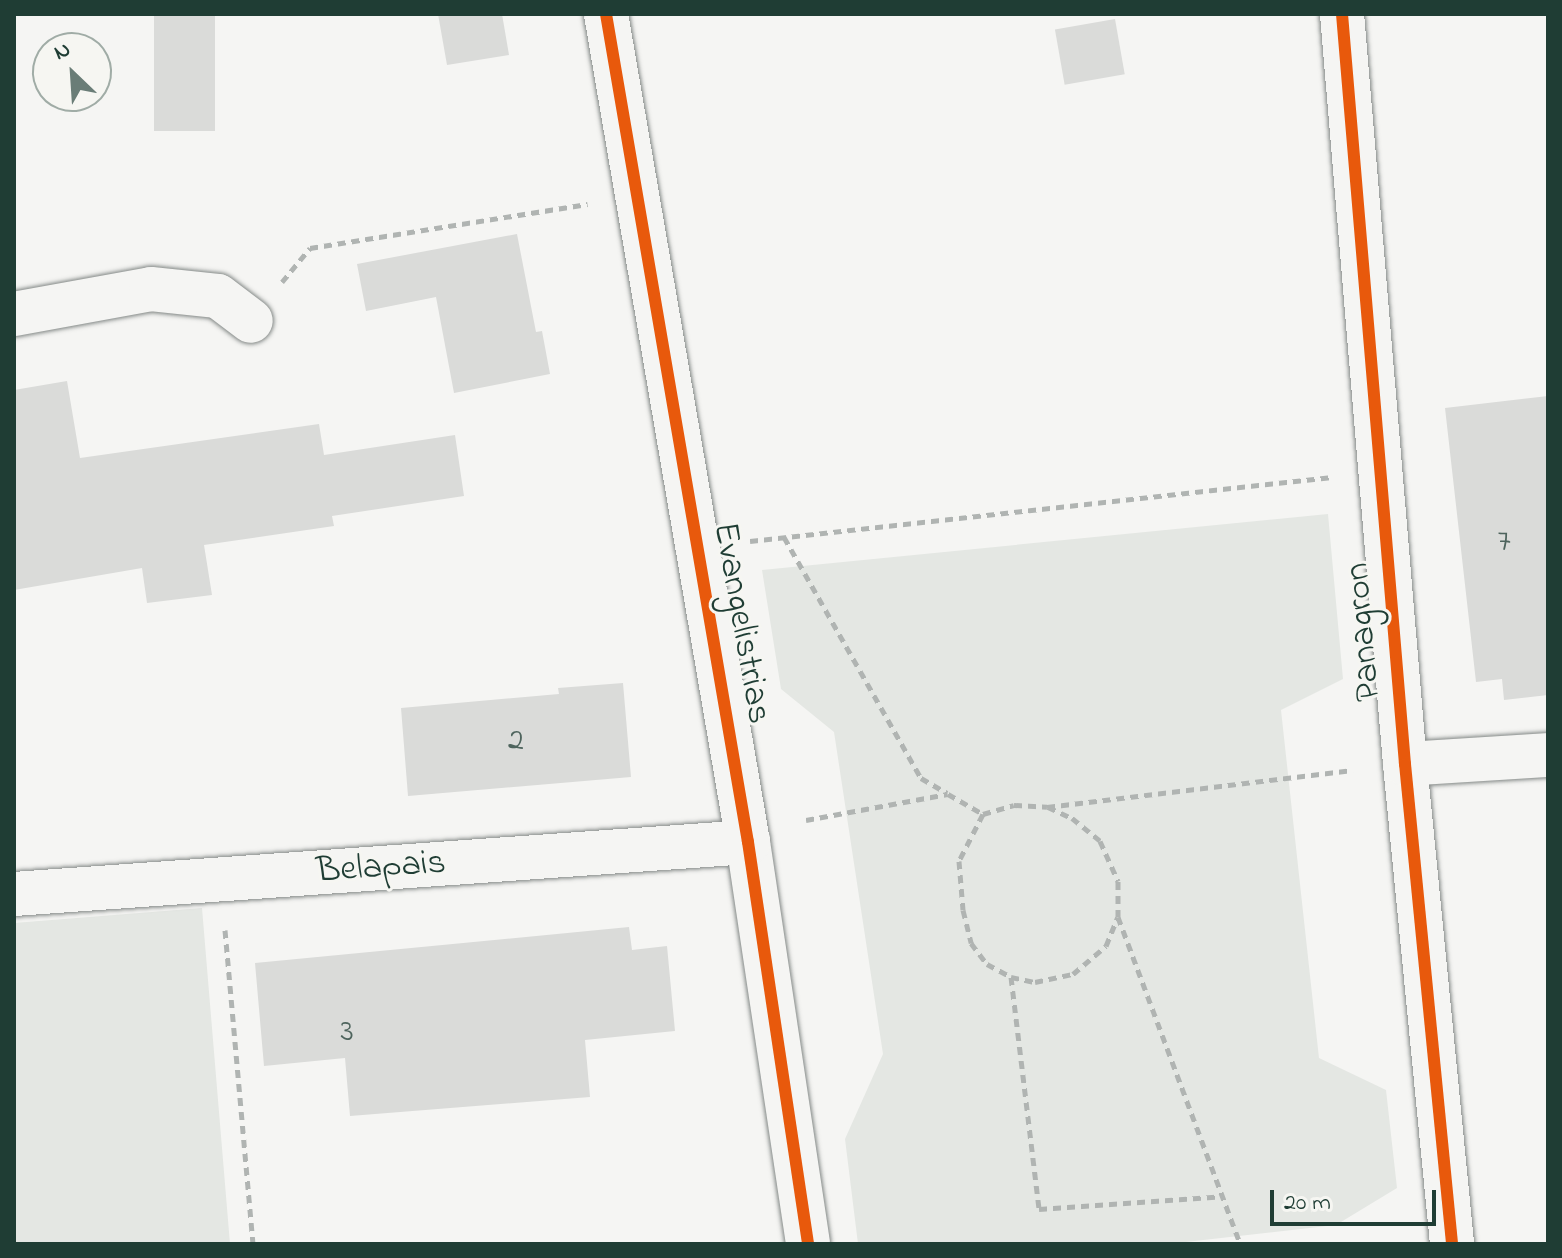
<!DOCTYPE html>
<html>
<head>
<meta charset="utf-8">
<style>
  body { margin:0 }
  #map { position:relative; width:1562px; height:1258px; overflow:hidden; background:#f5f5f3; font-family:"Indie Flower",sans-serif }
  div>[style] { position:absolute }
  .green>* { inset:0; background:#e4e7e3 }
  .building>* { inset:0; background:#dadbd9; transform-origin:0 0 }
  .path>* { height:5px; margin-top:-2.5px; transform-origin:0; background:repeating-linear-gradient(90deg,#b0b4b2 0 8px,transparent 0 14px) }
  .roads { filter:drop-shadow(0 0 2px #858a88) drop-shadow(0 0 2px #858a88) }
  .minor>* { height:44px; margin:-22px; padding:0 22px; transform-origin:22px; border-radius:22px; background:#f5f5f3 }
  .cycleway>* { height:12px; margin:-6px; padding:0 6px; transform-origin:6px; border-radius:6px; background:#e8590c }
  span { translate:-50% -50%; white-space:nowrap; text-align:center; line-height:1.15; -webkit-text-stroke:6px #f6f6f2; paint-order:stroke }
  .number-label { font-size:32px; color:#4e645d }
  .number-label span { -webkit-text-stroke-width:0 }
  .street-label { font-size:36px; color:#1f3d34 }
  .frame { position:absolute; inset:0; border:16px solid #1f3d34; pointer-events:none }
  .north { position:absolute; left:32px; top:32px; width:80px; height:80px; box-sizing:border-box; background:#f6f6f2; border:2px solid #a0aca6; border-radius:50%; rotate:335deg; font-size:22px; font-weight:700; line-height:32px; text-align:center; color:#1f3d34 }
  .north::after { content:''; display:block; margin:auto; width:28px; height:36px; background:#6a7d77; clip-path:polygon(50% 0,100% 100%,50% 72%,0 100%) }
  .scale { position:absolute; left:1270px; top:1190px; width:166px; height:36px; box-sizing:border-box; border:4px solid #1f3d34; border-top:0; padding-left:10px; font-size:24px; line-height:28px; white-space:nowrap; color:#1f3d34; -webkit-text-stroke:6px #f6f6f2; paint-order:stroke }
</style>
</head>
<body>
<div id="map">
  <div class="green">
    <i style="clip-path:polygon(1328px 514px,1343px 679px,1281px 710px,1319px 1058px,1386px 1090px,1397px 1188px,1336px 1225px,1168px 1244px,858px 1244px,845px 1139px,883px 1054px,834px 732px,781px 689px,762px 570px)"></i>
    <i style="clip-path:polygon(202px 908px,230px 1244px,14px 1244px,14px 923px)"></i>
  </div>
  <div class="building">
    <i style="left:154px;top:14px;width:61px;height:117px"></i>
    <i style="clip-path:polygon(438px 14px,502px 14px,509px 55px,447px 65px)"></i>
    <i style="left:1115px;top:19px;width:56px;height:61px;rotate:80deg"></i>
    <i style="clip-path:polygon(517px 234px,536px 332px,542px 331px,550px 374px,454px 393px,436px 297px,366px 311px,357px 264px)"></i>
    <i style="clip-path:polygon(67px 381px,80px 458px,319px 424px,324px 455px,455px 435px,464px 496px,332px 516px,334px 526px,204px 545px,212px 595px,147px 603px,142px 568px,14px 590px,14px 390px)"></i>
    <i style="clip-path:polygon(1548px 396px,1548px 695px,1504px 700px,1502px 679px,1476px 682px,1445px 408px)"></i>
    <i style="clip-path:polygon(623px 683px,631px 777px,408px 796px,401px 708px,559px 694px,558px 688px)"></i>
    <i style="clip-path:polygon(629px 927px,632px 950px,667px 946px,675px 1031px,585px 1040px,590px 1097px,350px 1116px,345px 1058px,264px 1066px,255px 963px)"></i>
  </div>
  <div class="path">
    <i style="left:282px;top:282px;width:44px;rotate:-50.5deg"></i>
    <i style="left:310px;top:248px;width:281px;rotate:-9deg"></i>
    <i style="left:784px;top:537px;width:277px;rotate:60.4deg"></i>
    <i style="left:921px;top:778px;width:30px;rotate:30deg"></i>
    <i style="left:750px;top:541px;width:586px;rotate:-6.28deg"></i>
    <i style="left:1048px;top:807px;width:26px;rotate:25deg"></i>
    <i style="left:1072px;top:818px;width:36px;rotate:39deg"></i>
    <i style="left:1100px;top:841px;width:44px;rotate:65.8deg"></i>
    <i style="left:1118px;top:881px;width:36px;rotate:90deg"></i>
    <i style="left:1118px;top:917px;width:349px;rotate:69.5deg"></i>
    <i style="left:983px;top:814px;width:53px;rotate:117.1deg"></i>
    <i style="left:959px;top:861px;width:49px;rotate:85.3deg"></i>
    <i style="left:963px;top:910px;width:34px;rotate:76deg"></i>
    <i style="left:971px;top:943px;width:26px;rotate:53deg"></i>
    <i style="left:987px;top:964px;width:27px;rotate:28deg"></i>
    <i style="left:1011px;top:977px;width:234px;rotate:83.1deg"></i>
    <i style="left:1039px;top:1209px;width:184px;rotate:-4deg"></i>
    <i style="left:806px;top:820px;width:144px;rotate:-10.4deg"></i>
    <i style="left:948px;top:794px;width:40px;rotate:29.7deg"></i>
    <i style="left:983px;top:814px;width:32px;rotate:-16deg"></i>
    <i style="left:1014px;top:805px;width:33px;rotate:3deg"></i>
    <i style="left:1047px;top:807px;width:308px;rotate:-6.9deg"></i>
    <i style="left:225px;top:930px;width:315px;rotate:84.9deg"></i>
    <i style="left:1011px;top:977px;width:25px;rotate:12deg"></i>
    <i style="left:1035px;top:982px;width:39px;rotate:-12deg"></i>
    <i style="left:1073px;top:974px;width:43px;rotate:-40.3deg"></i>
    <i style="left:1106px;top:946px;width:31px;rotate:-68deg"></i>
  </div>
  <div class="roads">
    <div class="minor">
      <i style="left:606px;top:14px;width:840px;rotate:80.27deg"></i>
      <i style="left:748px;top:842px;width:406px;rotate:81.5deg"></i>
      <i style="left:1342px;top:14px;width:753px;rotate:85.2deg"></i>
      <i style="left:1405px;top:764px;width:482px;rotate:84.4deg"></i>
      <i style="left:14px;top:314px;width:139px;rotate:-10.3deg"></i>
      <i style="left:151px;top:289px;width:67px;rotate:6deg"></i>
      <i style="left:218px;top:296px;width:41px;rotate:37.1deg"></i>
      <i style="left:1405px;top:764px;width:143px;rotate:-3.6deg"></i>
      <i style="left:14px;top:894px;width:736px;rotate:-4.05deg"></i>
    </div>
  </div>
  <div class="cycleway">
    <i style="left:606px;top:14px;width:840px;rotate:80.27deg"></i>
    <i style="left:748px;top:842px;width:406px;rotate:81.5deg"></i>
    <i style="left:1342px;top:14px;width:753px;rotate:85.2deg"></i>
    <i style="left:1405px;top:764px;width:482px;rotate:84.4deg"></i>
  </div>
  <div class="number-label">
    <span style="left:1504px;top:543px">7</span>
    <span style="left:516px;top:742px">2</span>
    <span style="left:347px;top:1033px">3</span>
  </div>
  <div class="street-label">
    <span style="left:741px;top:623px;rotate:80deg">Evangelistrias</span>
    <span style="left:1364px;top:632px;rotate:-95deg">Panagron</span>
    <span style="left:381px;top:868px;rotate:-4deg">Belapais</span>
  </div>
  <div class="frame"></div>
  <div class="north">N</div>
  <div class="scale">20 m</div>
</div>
</body>
</html>
